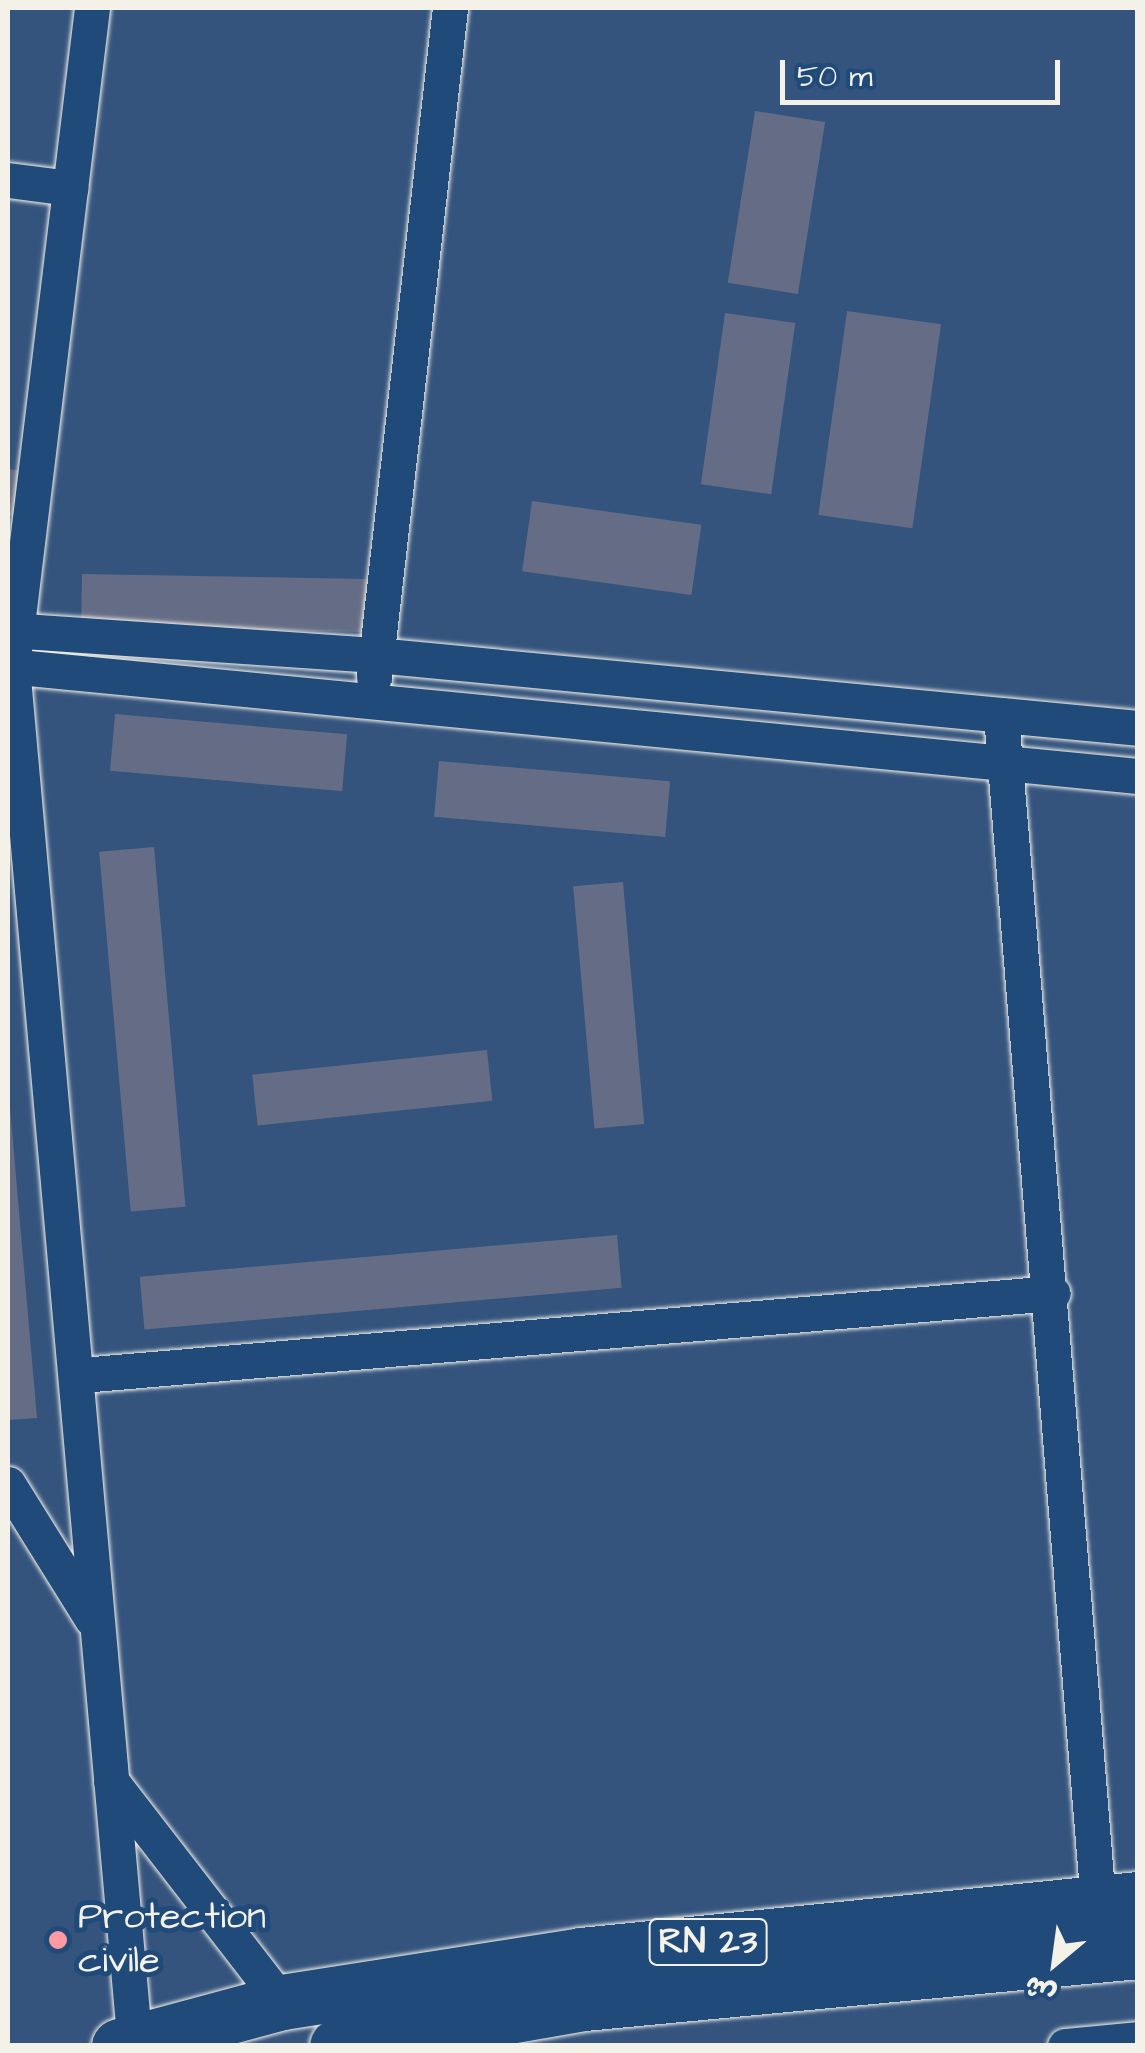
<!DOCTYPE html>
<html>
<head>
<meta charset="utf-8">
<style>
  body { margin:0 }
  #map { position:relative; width:1145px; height:2053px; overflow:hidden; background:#34547e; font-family:"Architects Daughter","Playpen Sans Arabic",sans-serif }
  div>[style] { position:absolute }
  .building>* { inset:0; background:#656d86; transform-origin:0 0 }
  .roads { filter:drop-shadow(0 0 2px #f4f1e8) drop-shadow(0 0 2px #f4f1e8) }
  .street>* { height:35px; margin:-17.5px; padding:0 17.5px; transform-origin:17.5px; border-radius:17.5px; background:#1f4a7a }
  .primary>* { height:55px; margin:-27.5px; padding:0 27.5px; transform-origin:27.5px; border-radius:27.5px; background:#1f4a7a }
  .dots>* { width:28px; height:28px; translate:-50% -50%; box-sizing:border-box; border:5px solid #1f4a7a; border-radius:50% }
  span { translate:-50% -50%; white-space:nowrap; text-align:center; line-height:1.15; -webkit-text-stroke:10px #1f4a7a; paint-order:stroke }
  .shield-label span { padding:2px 8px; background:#1f4a7a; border:2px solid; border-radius:8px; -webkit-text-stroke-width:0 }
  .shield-label { font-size:35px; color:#f4f1e8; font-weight:700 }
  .poi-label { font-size:38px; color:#f4f1e8 }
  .left { translate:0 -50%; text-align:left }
  .frame { position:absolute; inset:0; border:10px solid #f4f1e8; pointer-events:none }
  .north { position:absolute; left:1005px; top:1913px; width:100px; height:100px; -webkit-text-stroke:8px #1f4a7a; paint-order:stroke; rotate:209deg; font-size:28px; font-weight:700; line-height:40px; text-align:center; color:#f4f1e8 }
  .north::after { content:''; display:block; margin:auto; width:35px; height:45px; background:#f4f1e8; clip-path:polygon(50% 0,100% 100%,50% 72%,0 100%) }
  .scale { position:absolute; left:780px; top:60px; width:280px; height:45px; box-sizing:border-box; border:5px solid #f4f1e8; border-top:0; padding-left:12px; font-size:30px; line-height:35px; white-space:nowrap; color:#f4f1e8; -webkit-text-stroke:8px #1f4a7a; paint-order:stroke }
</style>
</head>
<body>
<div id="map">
  <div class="building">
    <i style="left:755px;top:111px;width:71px;height:174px;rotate:9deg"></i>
    <i style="left:847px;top:311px;width:95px;height:206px;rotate:8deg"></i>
    <i style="left:725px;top:313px;width:71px;height:173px;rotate:8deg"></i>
    <i style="clip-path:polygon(8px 469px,31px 472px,24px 518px,8px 515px)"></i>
    <i style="left:532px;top:501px;width:171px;height:71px;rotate:8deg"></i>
    <i style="left:82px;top:574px;width:285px;height:53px;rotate:1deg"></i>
    <i style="left:115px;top:714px;width:233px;height:57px;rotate:5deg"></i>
    <i style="left:439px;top:761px;width:232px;height:56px;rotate:5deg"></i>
    <i style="left:154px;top:847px;width:361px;height:55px;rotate:85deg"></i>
    <i style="left:623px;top:882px;width:243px;height:50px;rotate:85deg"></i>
    <i style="left:487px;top:1050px;width:51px;height:236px;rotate:84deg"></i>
    <i style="clip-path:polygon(8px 1085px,37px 1418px,8px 1420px)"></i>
    <i style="left:617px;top:1235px;width:53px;height:479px;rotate:85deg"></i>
  </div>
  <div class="roads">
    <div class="street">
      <i style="left:92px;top:8px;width:663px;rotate:96.93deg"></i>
      <i style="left:12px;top:666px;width:1385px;rotate:84.91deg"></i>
      <i style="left:8px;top:180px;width:63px;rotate:7.4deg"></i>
      <i style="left:8px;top:630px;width:369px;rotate:3.9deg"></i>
      <i style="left:376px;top:655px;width:765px;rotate:5.47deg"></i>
      <i style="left:8px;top:666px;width:1135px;rotate:5.56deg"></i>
      <i style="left:374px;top:677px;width:673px;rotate:-83.52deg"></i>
      <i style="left:1001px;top:715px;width:1192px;rotate:85.33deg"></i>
      <i style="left:81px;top:1375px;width:975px;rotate:-4.82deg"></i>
      <i style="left:8px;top:1484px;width:159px;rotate:58.1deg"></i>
      <i style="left:111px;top:1781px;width:279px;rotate:52.3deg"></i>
      <i style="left:1065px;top:2046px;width:73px;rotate:-5.5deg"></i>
    </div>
    <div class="primary">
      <i style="left:119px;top:2046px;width:169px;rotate:-15.1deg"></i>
      <i style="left:282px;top:2002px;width:303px;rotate:-8.9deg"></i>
      <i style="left:581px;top:1955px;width:560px;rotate:-5.74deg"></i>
      <i style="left:337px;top:2046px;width:251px;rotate:-9.9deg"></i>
      <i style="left:584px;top:2003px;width:556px;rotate:-5.36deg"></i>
    </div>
  </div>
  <div class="dots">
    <i style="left:58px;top:1940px;background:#ff9aa2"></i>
  </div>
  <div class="shield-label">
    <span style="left:708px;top:1942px">RN 23</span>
  </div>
  <div class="poi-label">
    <span class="left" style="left:78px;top:1940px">Protection<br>civile</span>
  </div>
  <div class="frame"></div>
  <div class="north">ش</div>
  <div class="scale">50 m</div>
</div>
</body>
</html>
